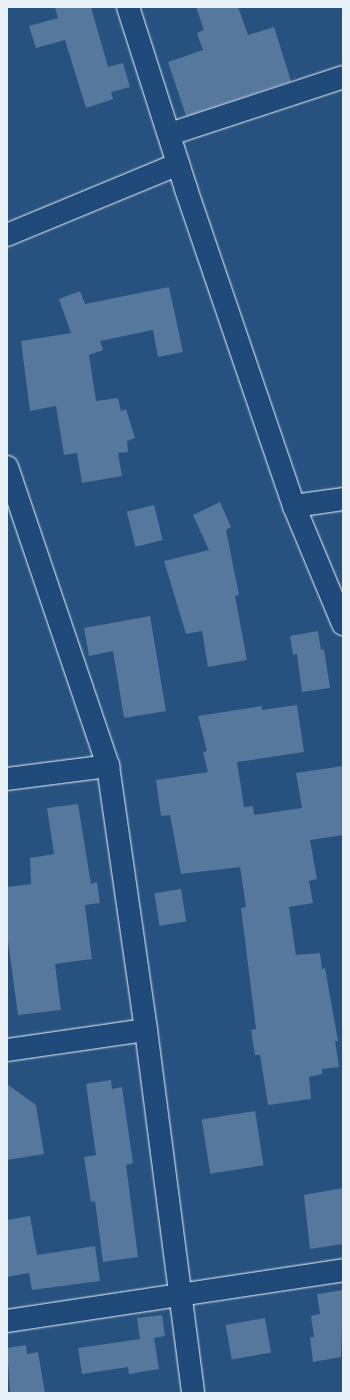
<!DOCTYPE html>
<html>
<head>
<meta charset="utf-8">
<style>
  body { margin:0 }
  #map { position:relative; width:350px; height:1400px; overflow:hidden; background:#27517f; font-family:"Comic Neue",sans-serif }
  div>[style] { position:absolute }
  .building>* { inset:0; background:#57789d; transform-origin:0 0 }
  .roads { filter:drop-shadow(0 0 1px #e8f1f8) drop-shadow(0 0 1px #e8f1f8) }
  .minor>* { height:22px; margin:-11px; padding:0 11px; transform-origin:11px; border-radius:11px; background:#1f4a7a }
  span { translate:-50% -50%; white-space:nowrap; text-align:center; line-height:1.15; -webkit-text-stroke:3.5px #1f4a7a; paint-order:stroke }
  .frame { position:absolute; inset:0; border:8px solid #e8f1f8; pointer-events:none }
</style>
</head>
<body>
<div id="map">
  <div class="building">
    <i style="clip-path:polygon(55px 7px,91px 7px,108px 67px,123px 63px,130px 87px,111px 92px,113px 99px,86px 108px,65px 40px,36px 48px,29px 26px,58px 18px)"></i>
    <i style="clip-path:polygon(196px 7px,238px 7px,248px 35px,274px 27px,291px 81px,186px 116px,168px 62px,203px 50px,197px 33px,204px 30px)"></i>
    <i style="clip-path:polygon(169px 287px,183px 352px,158px 357px,153px 330px,100px 341px,103px 350px,89px 355px,96px 401px,118px 398px,121px 411px,126px 409px,135px 438px,127px 441px,128px 452px,118px 453px,122px 476px,82px 483px,77px 453px,64px 455px,56px 406px,30px 411px,21px 341px,71px 333px,59px 299px,80px 291px,85px 304px)"></i>
    <i style="clip-path:polygon(220px 502px,231px 527px,226px 530px,239px 595px,235px 596px,247px 660px,208px 667px,202px 631px,186px 634px,164px 561px,209px 550px,193px 515px)"></i>
    <i style="left:154px;top:505px;width:36px;height:28px;rotate:76deg"></i>
    <i style="clip-path:polygon(150px 616px,166px 711px,124px 718px,113px 651px,89px 656px,84px 628px)"></i>
    <i style="clip-path:polygon(318px 631px,321px 650px,324px 649px,330px 688px,302px 692px,297px 654px,293px 655px,290px 636px)"></i>
    <i style="clip-path:polygon(297px 705px,304px 752px,237px 762px,244px 807px,253px 806px,254px 815px,302px 808px,296px 773px,343px 766px,343px 835px,310px 840px,317px 879px,309px 881px,313px 903px,289px 907px,296px 955px,320px 953px,322px 969px,325px 968px,338px 1041px,335px 1041px,339px 1067px,322px 1069px,322px 1074px,309px 1077px,311px 1099px,268px 1105px,260px 1055px,255px 1055px,251px 1030px,256px 1029px,241px 908px,246px 907px,240px 867px,181px 874px,170px 815px,161px 816px,156px 780px,208px 772px,203px 752px,207px 751px,198px 716px,262px 706px,262px 710px)"></i>
    <i style="clip-path:polygon(78px 804px,91px 884px,97px 882px,100px 903px,85px 905px,92px 959px,55px 964px,61px 1010px,18px 1015px,7px 934px,7px 887px,31px 884px,30px 858px,54px 854px,47px 808px)"></i>
    <i style="left:181px;top:889px;width:33px;height:27px;rotate:81deg"></i>
    <i style="clip-path:polygon(111px 1080px,112px 1089px,122px 1087px,133px 1163px,126px 1165px,138px 1257px,103px 1262px,95px 1201px,91px 1202px,84px 1157px,96px 1155px,86px 1084px)"></i>
    <i style="clip-path:polygon(7px 1084px,36px 1105px,44px 1154px,7px 1160px)"></i>
    <i style="left:255px;top:1111px;width:55px;height:54px;rotate:81deg"></i>
    <i style="clip-path:polygon(343px 1188px,343px 1244px,310px 1249px,304px 1195px)"></i>
    <i style="clip-path:polygon(30px 1216px,37px 1255px,95px 1246px,100px 1281px,32px 1290px,29px 1273px,7px 1277px,7px 1220px)"></i>
    <i style="clip-path:polygon(343px 1290px,341px 1357px,313px 1362px,310px 1337px,314px 1337px,311px 1316px,320px 1314px,317px 1294px)"></i>
    <i style="clip-path:polygon(162px 1315px,165px 1336px,154px 1338px,159px 1369px,129px 1374px,128px 1367px,82px 1374px,78px 1348px,140px 1339px,137px 1318px)"></i>
    <i style="left:265px;top:1318px;width:35px;height:40px;rotate:80deg"></i>
    <i style="clip-path:polygon(26px 1345px,27px 1354px,38px 1352px,45px 1393px,10px 1393px,7px 1348px)"></i>
  </div>
  <div class="roads">
    <div class="minor">
      <i style="left:128px;top:7px;width:191px;rotate:72.3deg"></i>
      <i style="left:186px;top:189px;width:335px;rotate:71.2deg"></i>
      <i style="left:294px;top:506px;width:128px;rotate:67.4deg"></i>
      <i style="left:170px;top:134px;width:182px;rotate:-18.2deg"></i>
      <i style="left:7px;top:235px;width:185px;rotate:-22.5deg"></i>
      <i style="left:7px;top:467px;width:316px;rotate:71.3deg"></i>
      <i style="left:108px;top:766px;width:267px;rotate:81.8deg"></i>
      <i style="left:146px;top:1030px;width:366px;rotate:82.6deg"></i>
      <i style="left:294px;top:506px;width:49px;rotate:-8.1deg"></i>
      <i style="left:7px;top:779px;width:102px;rotate:-7.3deg"></i>
      <i style="left:7px;top:1050px;width:140px;rotate:-8.2deg"></i>
      <i style="left:7px;top:1321px;width:340px;rotate:-8.6deg"></i>
    </div>
  </div>
  <div class="frame"></div>
</div>
</body>
</html>
